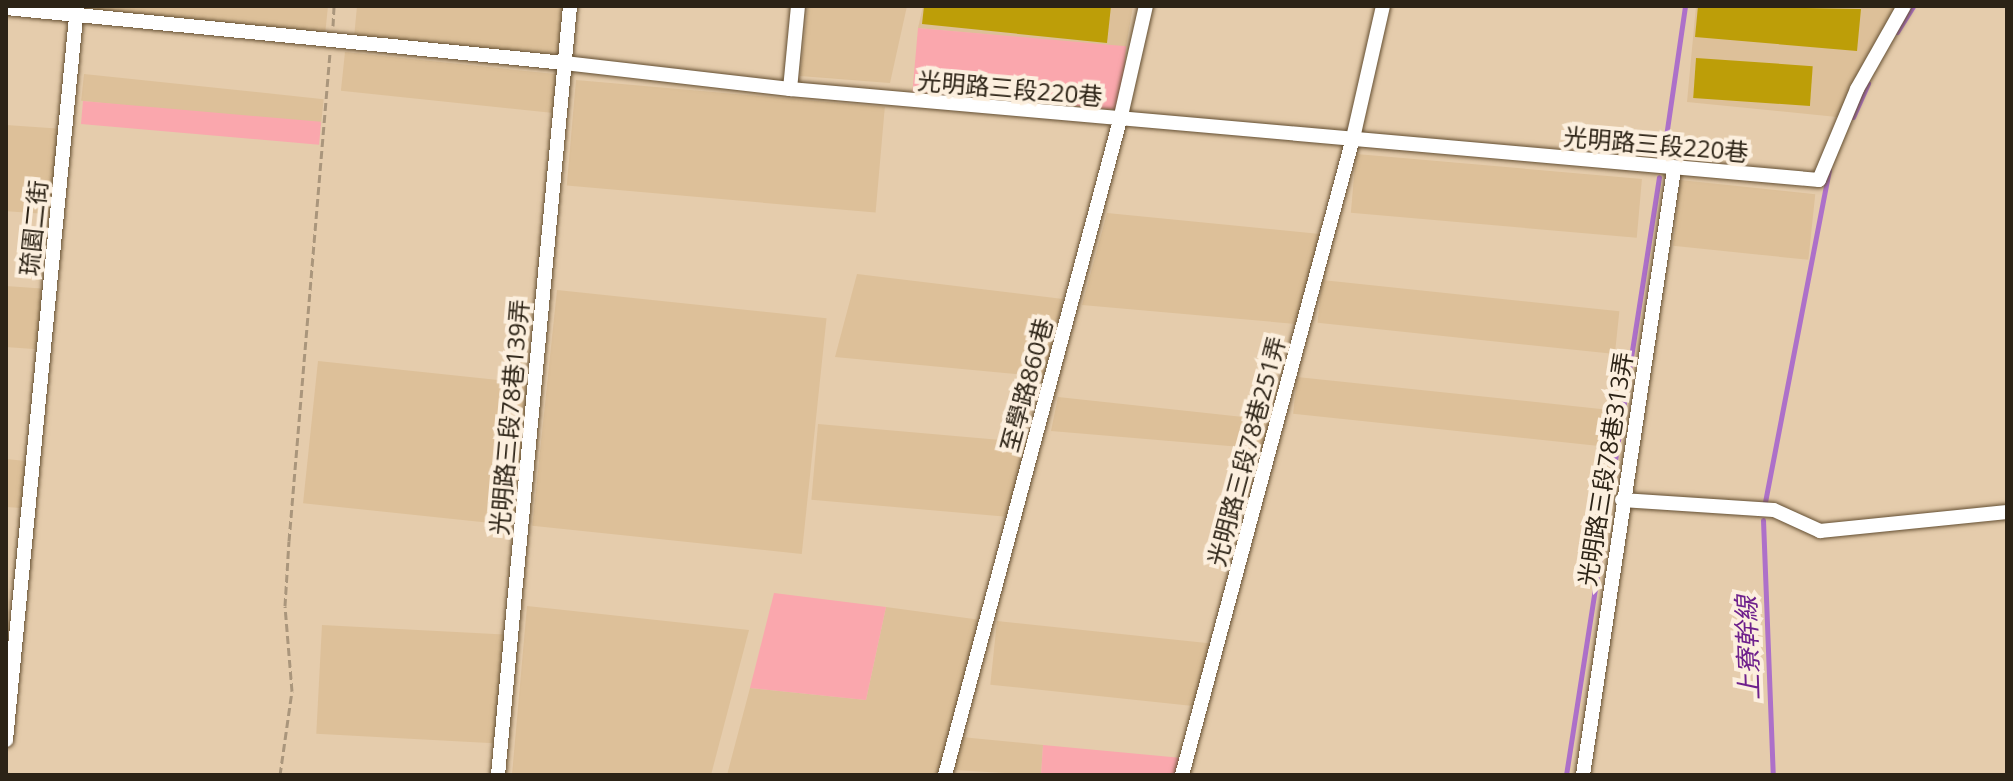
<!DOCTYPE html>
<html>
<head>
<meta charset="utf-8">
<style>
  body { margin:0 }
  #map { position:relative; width:2013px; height:781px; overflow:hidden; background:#e5ccac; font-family:"Open Sans","Noto Sans TC",sans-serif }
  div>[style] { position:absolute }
  .built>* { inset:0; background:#ddc099; transform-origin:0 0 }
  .green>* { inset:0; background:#faa7ad; transform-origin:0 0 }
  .stream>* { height:5px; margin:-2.5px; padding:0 2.5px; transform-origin:2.5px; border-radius:2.5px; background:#ad70c9 }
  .building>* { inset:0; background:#bd9e08; transform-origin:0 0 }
  .path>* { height:3px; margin-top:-1.5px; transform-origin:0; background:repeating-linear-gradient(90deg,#aa967c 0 8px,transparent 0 12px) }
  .roads { filter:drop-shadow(0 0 2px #634e31) drop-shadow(0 0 2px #634e31) }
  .street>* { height:14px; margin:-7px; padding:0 7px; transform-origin:7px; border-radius:7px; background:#fff }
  span { translate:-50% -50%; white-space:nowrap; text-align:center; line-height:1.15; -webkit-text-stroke:8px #fcefde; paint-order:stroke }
  .street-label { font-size:24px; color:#2c2316 }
  .water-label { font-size:26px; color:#6e208c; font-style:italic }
  .frame { position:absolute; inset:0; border:8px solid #2c2316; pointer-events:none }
</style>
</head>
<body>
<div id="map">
  <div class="built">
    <i style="clip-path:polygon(94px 6px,328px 6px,325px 35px,102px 13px)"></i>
    <i style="clip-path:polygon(357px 6px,567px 6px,563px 55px,354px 38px)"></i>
    <i style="clip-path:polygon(808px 6px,907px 6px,890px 83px,800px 76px)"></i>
    <i style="clip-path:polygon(923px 6px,1133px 6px,1126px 47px,918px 28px)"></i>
    <i style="clip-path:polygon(1696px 6px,1904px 6px,1837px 117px,1687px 102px)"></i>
    <i style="left:345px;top:52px;width:216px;height:39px;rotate:6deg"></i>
    <i style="left:84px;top:74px;width:241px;height:27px;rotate:6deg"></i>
    <i style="left:576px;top:80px;width:310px;height:106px;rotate:5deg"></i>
    <i style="left:6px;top:125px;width:58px;height:86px;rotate:4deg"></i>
    <i style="left:1356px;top:154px;width:287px;height:59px;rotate:5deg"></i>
    <i style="left:1680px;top:180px;width:136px;height:66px;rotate:6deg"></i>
    <i style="clip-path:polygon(1107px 213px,1320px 234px,1296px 324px,1082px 305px)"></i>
    <i style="clip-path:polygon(857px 274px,1063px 299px,1046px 377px,835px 357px)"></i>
    <i style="left:1322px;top:280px;width:299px;height:43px;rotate:6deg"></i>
    <i style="left:6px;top:286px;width:39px;height:61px;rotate:4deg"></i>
    <i style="left:557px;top:290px;width:271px;height:237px;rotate:6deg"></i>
    <i style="left:318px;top:361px;width:217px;height:143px;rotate:6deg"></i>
    <i style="left:1297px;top:377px;width:310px;height:37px;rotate:6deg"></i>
    <i style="clip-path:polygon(1058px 397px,1271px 420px,1265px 449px,1051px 431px)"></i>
    <i style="left:818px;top:424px;width:212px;height:76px;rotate:5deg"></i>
    <i style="clip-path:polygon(6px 459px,26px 461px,21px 508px,6px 507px)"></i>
    <i style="clip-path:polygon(527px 606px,749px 630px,711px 775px,512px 775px)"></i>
    <i style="clip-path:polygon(886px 607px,981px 620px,940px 775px,727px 775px,750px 688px,866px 700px)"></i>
    <i style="left:997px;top:621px;width:218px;height:64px;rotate:6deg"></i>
    <i style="left:322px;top:625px;width:187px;height:109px;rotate:3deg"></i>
    <i style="clip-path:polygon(961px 737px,1043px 745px,1041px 775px,953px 770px)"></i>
  </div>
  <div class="green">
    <i style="left:918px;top:28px;width:209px;height:64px;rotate:5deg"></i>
    <i style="left:83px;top:101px;width:239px;height:23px;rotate:5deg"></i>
    <i style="clip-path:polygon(774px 593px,886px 607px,866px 700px,750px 688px)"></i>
    <i style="clip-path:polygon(1043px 745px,1182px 758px,1178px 775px,1041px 775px)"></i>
  </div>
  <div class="stream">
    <i style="left:1897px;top:32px;width:31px;rotate:-58deg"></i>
    <i style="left:1853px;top:117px;width:37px;rotate:-66deg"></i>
    <i style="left:1664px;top:150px;width:146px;rotate:-81.7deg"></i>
    <i style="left:1765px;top:502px;width:338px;rotate:-79.1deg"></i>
    <i style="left:1763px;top:520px;width:255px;rotate:87.8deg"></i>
    <i style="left:1566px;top:775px;width:605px;rotate:-81.16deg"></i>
  </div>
  <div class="building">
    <i style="clip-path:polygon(924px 6px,1111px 6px,1107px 43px,922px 24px)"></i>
    <i style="clip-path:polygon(1698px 6px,1861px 9px,1857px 51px,1695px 37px)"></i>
    <i style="left:1696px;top:58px;width:117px;height:40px;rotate:4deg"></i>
  </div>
  <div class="path">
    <i style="left:333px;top:26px;width:20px;rotate:-87deg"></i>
    <i style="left:280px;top:775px;width:85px;rotate:-81.9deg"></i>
    <i style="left:292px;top:691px;width:85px;rotate:-94.7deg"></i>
    <i style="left:285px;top:606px;width:65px;rotate:-86.5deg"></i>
    <i style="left:289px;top:541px;width:489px;rotate:-85.2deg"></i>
  </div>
  <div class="roads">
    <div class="street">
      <i style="left:6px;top:8px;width:562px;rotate:5.62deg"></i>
      <i style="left:565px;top:63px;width:226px;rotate:6.6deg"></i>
      <i style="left:790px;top:89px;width:1033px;rotate:5.05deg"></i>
      <i style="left:1819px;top:180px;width:99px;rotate:-67.3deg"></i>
      <i style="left:1857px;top:89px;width:95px;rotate:-60.5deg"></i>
      <i style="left:790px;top:89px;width:83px;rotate:-84.5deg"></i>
      <i style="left:1622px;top:500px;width:152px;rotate:3.8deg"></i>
      <i style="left:1774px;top:510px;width:51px;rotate:24.5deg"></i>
      <i style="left:1820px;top:531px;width:188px;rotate:-5.8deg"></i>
      <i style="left:6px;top:740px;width:737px;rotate:-84.47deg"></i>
      <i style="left:498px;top:775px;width:772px;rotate:-84.65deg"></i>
      <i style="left:945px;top:775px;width:678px;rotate:-75.04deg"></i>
      <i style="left:1120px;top:120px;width:117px;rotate:-77.2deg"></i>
      <i style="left:1182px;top:775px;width:660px;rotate:-74.97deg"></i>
      <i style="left:1353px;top:138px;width:135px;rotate:-77.2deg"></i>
      <i style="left:1583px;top:775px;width:612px;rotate:-81.45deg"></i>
    </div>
  </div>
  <div class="street-label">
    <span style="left:1010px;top:88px;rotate:5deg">光明路三段220巷</span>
    <span style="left:1656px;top:144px;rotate:5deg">光明路三段220巷</span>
    <span style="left:33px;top:228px;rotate:-84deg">琉園二街</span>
    <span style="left:1026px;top:385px;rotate:-75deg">至學路860巷</span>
    <span style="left:509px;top:417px;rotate:-85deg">光明路三段78巷139弄</span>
    <span style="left:1246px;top:451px;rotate:-75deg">光明路三段78巷251弄</span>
    <span style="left:1605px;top:469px;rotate:-81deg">光明路三段78巷313弄</span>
  </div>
  <div class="water-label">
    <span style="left:1748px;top:648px;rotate:-92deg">上寮幹線</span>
  </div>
  <div class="frame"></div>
</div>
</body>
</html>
